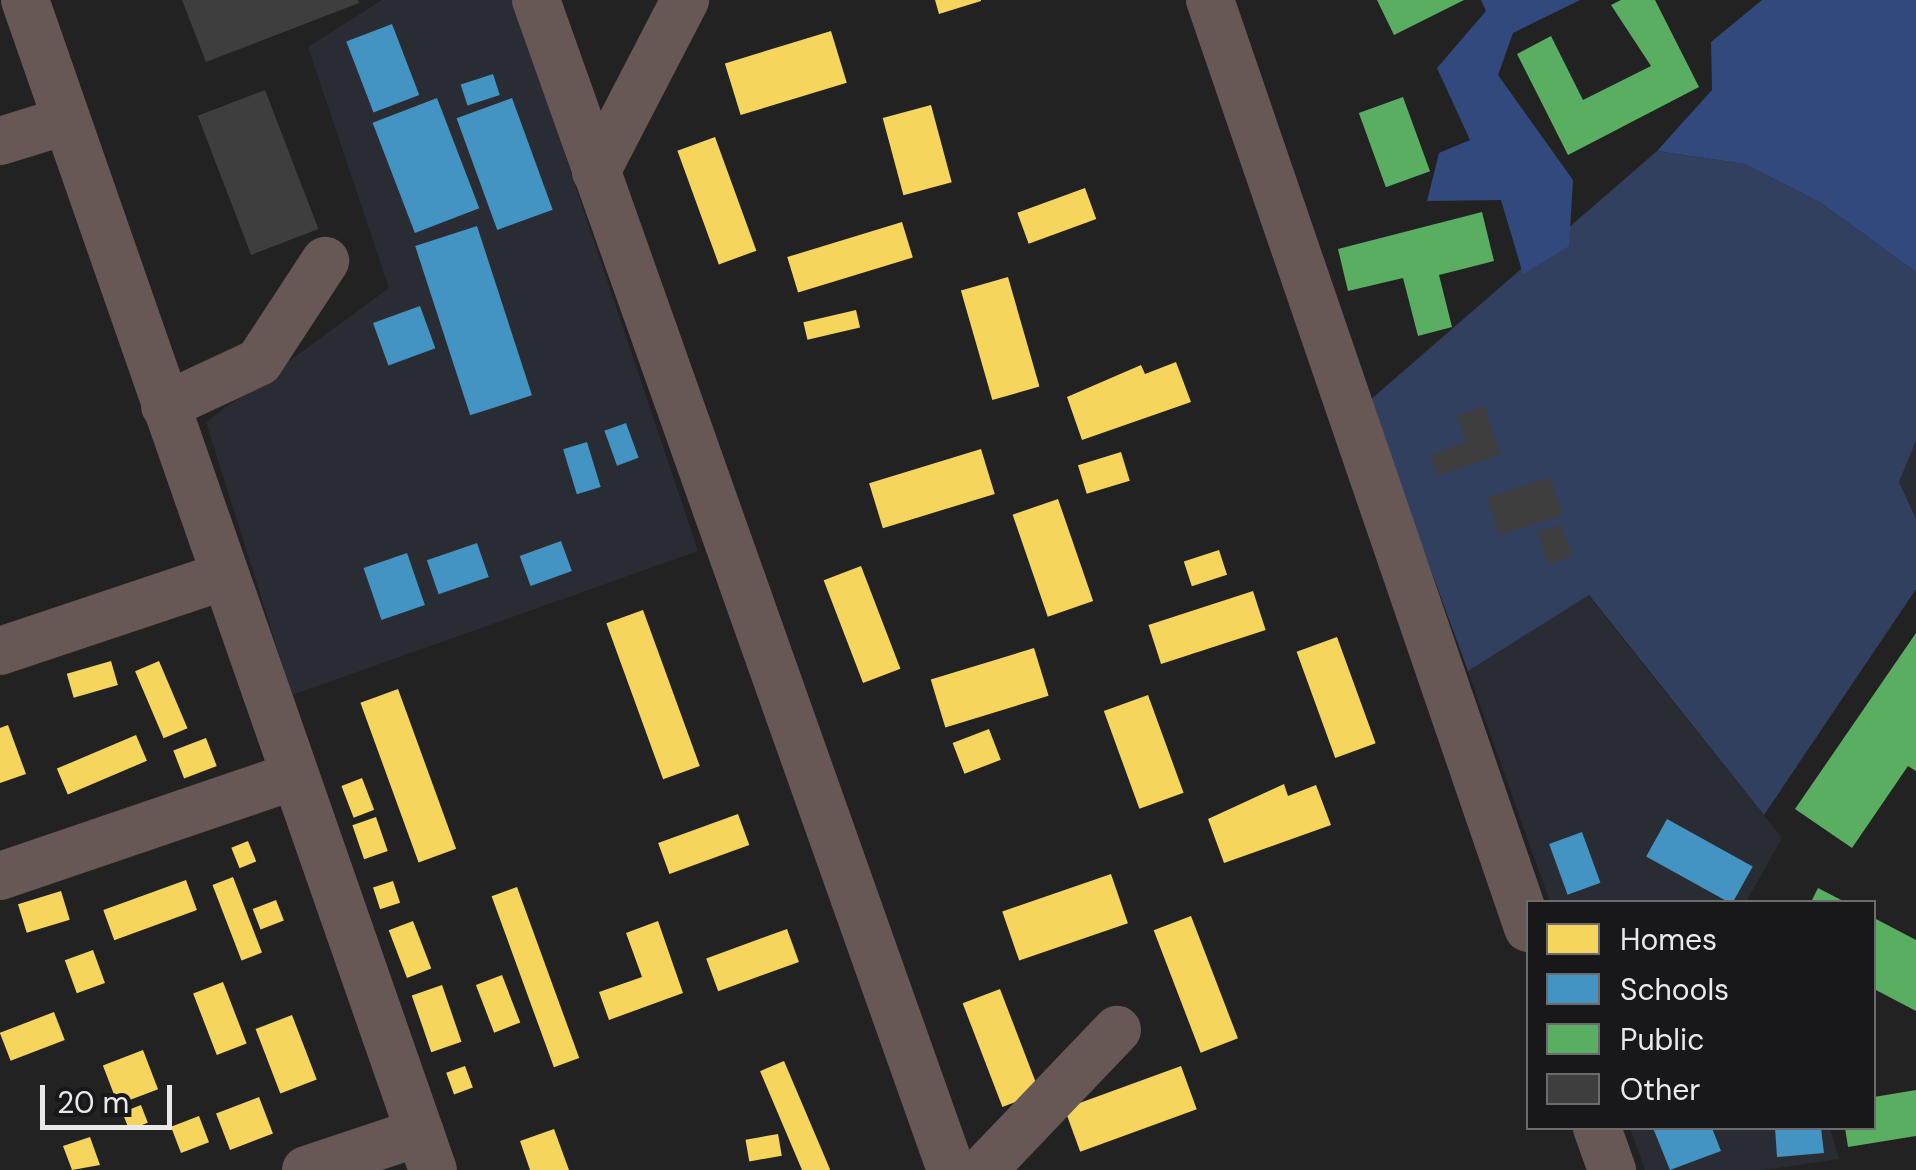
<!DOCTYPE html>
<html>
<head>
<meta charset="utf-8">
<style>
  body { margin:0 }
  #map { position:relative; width:1916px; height:1170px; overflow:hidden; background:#222223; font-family:"DM Sans",sans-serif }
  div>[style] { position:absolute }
  .built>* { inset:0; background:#292c32 }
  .green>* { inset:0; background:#324060 }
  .forest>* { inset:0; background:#32497d }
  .homes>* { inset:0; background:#f6d55c; transform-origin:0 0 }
  .schools>* { inset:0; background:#4393c3; transform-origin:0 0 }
  .public>* { inset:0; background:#5aae61; transform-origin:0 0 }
  .building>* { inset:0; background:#3e3e3e; transform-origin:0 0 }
  .minor>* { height:48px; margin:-24px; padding:0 24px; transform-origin:24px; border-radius:24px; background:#675755 }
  span { translate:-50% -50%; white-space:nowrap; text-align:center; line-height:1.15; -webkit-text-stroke:10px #18181a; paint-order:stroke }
  .legend { position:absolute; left:1526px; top:900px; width:350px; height:230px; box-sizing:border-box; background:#18181a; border:2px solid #6c6c6e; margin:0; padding:12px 18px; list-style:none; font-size:30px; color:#e9e9eb }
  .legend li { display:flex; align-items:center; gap:20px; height:50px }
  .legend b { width:50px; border:2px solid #6c6c6e }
  .scale { position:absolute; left:40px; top:1085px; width:132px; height:45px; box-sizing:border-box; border:5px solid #e9e9eb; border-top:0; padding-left:12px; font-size:30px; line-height:35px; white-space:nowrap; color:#e9e9eb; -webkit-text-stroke:8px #18181a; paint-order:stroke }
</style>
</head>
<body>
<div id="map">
  <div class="built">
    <i style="clip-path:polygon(382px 0,513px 0,698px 551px,292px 695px,206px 422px,389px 288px,308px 47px)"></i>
    <i style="clip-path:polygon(1916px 441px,1916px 519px,1899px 482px)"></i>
    <i style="clip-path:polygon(1588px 595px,1782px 838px,1746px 902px,1550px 902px,1468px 671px)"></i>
    <i style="clip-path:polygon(1630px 1128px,1830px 1128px,1839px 1159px,1764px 1170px,1645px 1170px)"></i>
  </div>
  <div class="green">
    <i style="clip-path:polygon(1657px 151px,1745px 164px,1821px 203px,1916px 272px,1916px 441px,1899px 482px,1916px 519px,1916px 589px,1764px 815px,1589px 595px,1468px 671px,1369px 401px)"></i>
  </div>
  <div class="forest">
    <i style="clip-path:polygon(1481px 0,1580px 0,1513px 33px,1498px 75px,1573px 180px,1569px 246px,1523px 274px,1501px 200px,1427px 201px,1439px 153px,1470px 140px,1437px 68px,1486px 11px)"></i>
    <i style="clip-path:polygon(1762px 0,1916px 0,1916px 272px,1821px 203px,1745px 164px,1657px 151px,1712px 90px,1711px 42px)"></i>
  </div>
  <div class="homes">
    <i style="clip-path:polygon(935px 0,981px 0,981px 1px,939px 14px)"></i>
    <i style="left:831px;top:31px;width:54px;height:111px;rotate:73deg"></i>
    <i style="left:931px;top:105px;width:80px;height:50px;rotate:75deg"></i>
    <i style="left:715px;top:137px;width:121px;height:40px;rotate:70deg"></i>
    <i style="left:1085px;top:188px;width:33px;height:72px;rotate:70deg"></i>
    <i style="left:902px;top:222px;width:37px;height:120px;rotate:73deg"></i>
    <i style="left:1008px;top:277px;width:114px;height:49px;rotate:74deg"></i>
    <i style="left:856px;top:310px;width:18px;height:54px;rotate:77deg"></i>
    <i style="clip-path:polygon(1176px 362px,1191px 402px,1082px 440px,1067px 397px,1141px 365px,1145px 374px)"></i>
    <i style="left:981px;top:449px;width:47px;height:117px;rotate:73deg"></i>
    <i style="left:1121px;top:452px;width:30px;height:45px;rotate:73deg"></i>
    <i style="left:1058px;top:499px;width:108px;height:48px;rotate:71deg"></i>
    <i style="left:1219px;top:550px;width:26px;height:37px;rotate:72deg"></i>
    <i style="left:861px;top:566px;width:110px;height:40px;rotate:69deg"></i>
    <i style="left:1253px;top:591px;width:41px;height:110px;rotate:72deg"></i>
    <i style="left:643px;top:610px;width:166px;height:39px;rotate:70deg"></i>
    <i style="left:1337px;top:637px;width:113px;height:43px;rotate:70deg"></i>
    <i style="left:1034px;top:648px;width:50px;height:108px;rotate:73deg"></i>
    <i style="left:111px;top:661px;width:25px;height:46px;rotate:74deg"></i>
    <i style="left:159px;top:661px;width:73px;height:26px;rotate:67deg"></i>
    <i style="left:398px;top:689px;width:170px;height:40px;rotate:70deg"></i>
    <i style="left:1148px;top:695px;width:104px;height:47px;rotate:70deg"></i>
    <i style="clip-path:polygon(8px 725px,26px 774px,0 783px,0 728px)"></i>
    <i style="left:989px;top:729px;width:33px;height:39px;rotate:69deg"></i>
    <i style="left:136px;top:735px;width:28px;height:86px;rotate:67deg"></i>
    <i style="left:206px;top:738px;width:30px;height:35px;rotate:69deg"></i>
    <i style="left:362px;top:778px;width:34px;height:22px;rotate:69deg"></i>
    <i style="clip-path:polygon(1284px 784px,1288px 796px,1316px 785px,1331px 825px,1224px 863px,1208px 819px)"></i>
    <i style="left:738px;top:814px;width:33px;height:85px;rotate:70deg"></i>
    <i style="left:376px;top:817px;width:36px;height:25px;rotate:71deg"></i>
    <i style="left:248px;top:841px;width:22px;height:18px;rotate:68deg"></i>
    <i style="left:1111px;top:874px;width:52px;height:115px;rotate:71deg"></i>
    <i style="left:233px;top:877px;width:81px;height:22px;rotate:69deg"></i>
    <i style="left:186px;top:880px;width:32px;height:88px;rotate:70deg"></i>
    <i style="left:393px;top:881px;width:23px;height:21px;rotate:72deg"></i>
    <i style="left:517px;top:887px;width:182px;height:27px;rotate:70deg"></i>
    <i style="left:61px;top:891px;width:30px;height:45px;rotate:73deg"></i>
    <i style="left:276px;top:900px;width:22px;height:25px;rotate:69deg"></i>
    <i style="left:1191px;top:916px;width:131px;height:40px;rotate:69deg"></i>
    <i style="left:413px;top:921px;width:51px;height:26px;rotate:69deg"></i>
    <i style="clip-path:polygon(658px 921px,683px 993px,609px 1020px,599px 992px,642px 977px,626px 933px)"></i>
    <i style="left:787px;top:929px;width:35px;height:86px;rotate:70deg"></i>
    <i style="left:93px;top:950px;width:35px;height:30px;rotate:70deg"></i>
    <i style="left:502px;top:975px;width:51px;height:28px;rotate:69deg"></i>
    <i style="left:223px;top:982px;width:66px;height:32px;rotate:69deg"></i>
    <i style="left:442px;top:985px;width:60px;height:32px;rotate:71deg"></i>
    <i style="left:1000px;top:989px;width:111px;height:40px;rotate:69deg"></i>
    <i style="left:54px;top:1012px;width:30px;height:58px;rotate:69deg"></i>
    <i style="left:292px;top:1015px;width:69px;height:39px;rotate:69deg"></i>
    <i style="left:143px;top:1050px;width:42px;height:43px;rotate:69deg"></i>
    <i style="left:784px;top:1061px;width:118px;height:26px;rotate:67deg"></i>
    <i style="left:465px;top:1066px;width:23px;height:20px;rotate:70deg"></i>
    <i style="left:1181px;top:1066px;width:46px;height:124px;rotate:70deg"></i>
    <i style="left:259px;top:1097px;width:39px;height:46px;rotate:69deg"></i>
    <i style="left:141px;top:1105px;width:19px;height:20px;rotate:69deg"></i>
    <i style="left:199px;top:1116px;width:28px;height:30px;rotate:69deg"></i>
    <i style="clip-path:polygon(554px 1129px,569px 1170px,530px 1170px,520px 1141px)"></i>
    <i style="left:778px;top:1134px;width:22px;height:33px;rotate:80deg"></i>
    <i style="clip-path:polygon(90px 1137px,100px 1165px,72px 1170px,63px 1146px)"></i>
  </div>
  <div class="schools">
    <i style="left:392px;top:24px;width:76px;height:49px;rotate:69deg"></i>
    <i style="left:493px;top:74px;width:22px;height:34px;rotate:72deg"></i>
    <i style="left:437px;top:98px;width:118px;height:69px;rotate:69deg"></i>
    <i style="left:512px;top:98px;width:119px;height:59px;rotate:70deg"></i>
    <i style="left:477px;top:226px;width:178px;height:65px;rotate:72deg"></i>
    <i style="left:420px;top:306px;width:45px;height:50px;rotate:70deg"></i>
    <i style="left:626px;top:423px;width:37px;height:23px;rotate:70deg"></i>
    <i style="left:587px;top:442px;width:47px;height:25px;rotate:73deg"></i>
    <i style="left:561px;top:541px;width:32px;height:44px;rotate:70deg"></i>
    <i style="left:477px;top:543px;width:36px;height:53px;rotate:71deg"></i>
    <i style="left:407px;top:553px;width:55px;height:46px;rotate:71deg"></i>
    <i style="left:1667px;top:819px;width:98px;height:43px;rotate:29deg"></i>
    <i style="left:1582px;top:832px;width:54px;height:35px;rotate:70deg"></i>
    <i style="clip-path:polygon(1653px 1128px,1712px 1128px,1721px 1151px,1670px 1170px)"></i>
    <i style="clip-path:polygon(1775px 1128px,1821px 1128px,1824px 1153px,1777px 1157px)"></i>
  </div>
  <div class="public">
    <i style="clip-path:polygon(1377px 0,1464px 0,1394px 35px)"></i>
    <i style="clip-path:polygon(1621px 0,1655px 0,1699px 87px,1568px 155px,1517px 54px,1551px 36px,1583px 100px,1651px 66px,1611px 5px)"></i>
    <i style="left:1403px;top:97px;width:79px;height:47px;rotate:70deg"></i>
    <i style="clip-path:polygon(1482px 212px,1494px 261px,1439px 275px,1452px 327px,1418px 336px,1403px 278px,1348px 291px,1338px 249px)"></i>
    <i style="clip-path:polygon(1916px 633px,1916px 771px,1908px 766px,1852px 848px,1795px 809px)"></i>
    <i style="clip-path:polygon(1818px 888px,1845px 902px,1811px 902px)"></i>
    <i style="clip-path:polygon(1874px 918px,1916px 940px,1916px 1011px,1874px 989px)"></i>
    <i style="clip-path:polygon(1916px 1090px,1916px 1136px,1848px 1147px,1845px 1128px,1874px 1128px,1874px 1097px)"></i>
  </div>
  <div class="building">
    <i style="clip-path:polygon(182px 0,358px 0,359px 3px,206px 62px)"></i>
    <i style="left:265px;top:90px;width:149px;height:72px;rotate:69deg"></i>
    <i style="clip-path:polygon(1484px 406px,1501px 454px,1438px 476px,1430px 455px,1466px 442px,1457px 416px)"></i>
    <i style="left:1550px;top:477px;width:40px;height:66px;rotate:72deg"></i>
    <i style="left:1561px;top:524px;width:34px;height:25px;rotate:71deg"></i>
  </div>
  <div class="minor">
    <i style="left:25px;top:0;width:1239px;rotate:70.78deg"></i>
    <i style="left:536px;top:0;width:1241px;rotate:70.47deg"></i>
    <i style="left:1210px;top:0;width:981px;rotate:71.08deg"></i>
    <i style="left:0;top:141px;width:68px;rotate:-17.1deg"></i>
    <i style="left:596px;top:172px;width:194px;rotate:-62.6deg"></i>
    <i style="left:165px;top:406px;width:104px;rotate:-25.1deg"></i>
    <i style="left:259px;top:362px;width:121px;rotate:-56.8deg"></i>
    <i style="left:0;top:651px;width:236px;rotate:-18.5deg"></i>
    <i style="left:0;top:876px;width:311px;rotate:-18.8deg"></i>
    <i style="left:1597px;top:1128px;width:45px;rotate:70.3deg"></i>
    <i style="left:306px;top:1170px;width:120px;rotate:-18.4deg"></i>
    <i style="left:983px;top:1170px;width:194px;rotate:-46.3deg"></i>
  </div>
  <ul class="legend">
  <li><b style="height:28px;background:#f6d55c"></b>Homes</li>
  <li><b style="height:28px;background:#4393c3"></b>Schools</li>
  <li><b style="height:28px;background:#5aae61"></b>Public</li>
  <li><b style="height:28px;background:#3e3e3e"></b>Other</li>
  </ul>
  <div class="scale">20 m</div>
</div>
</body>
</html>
